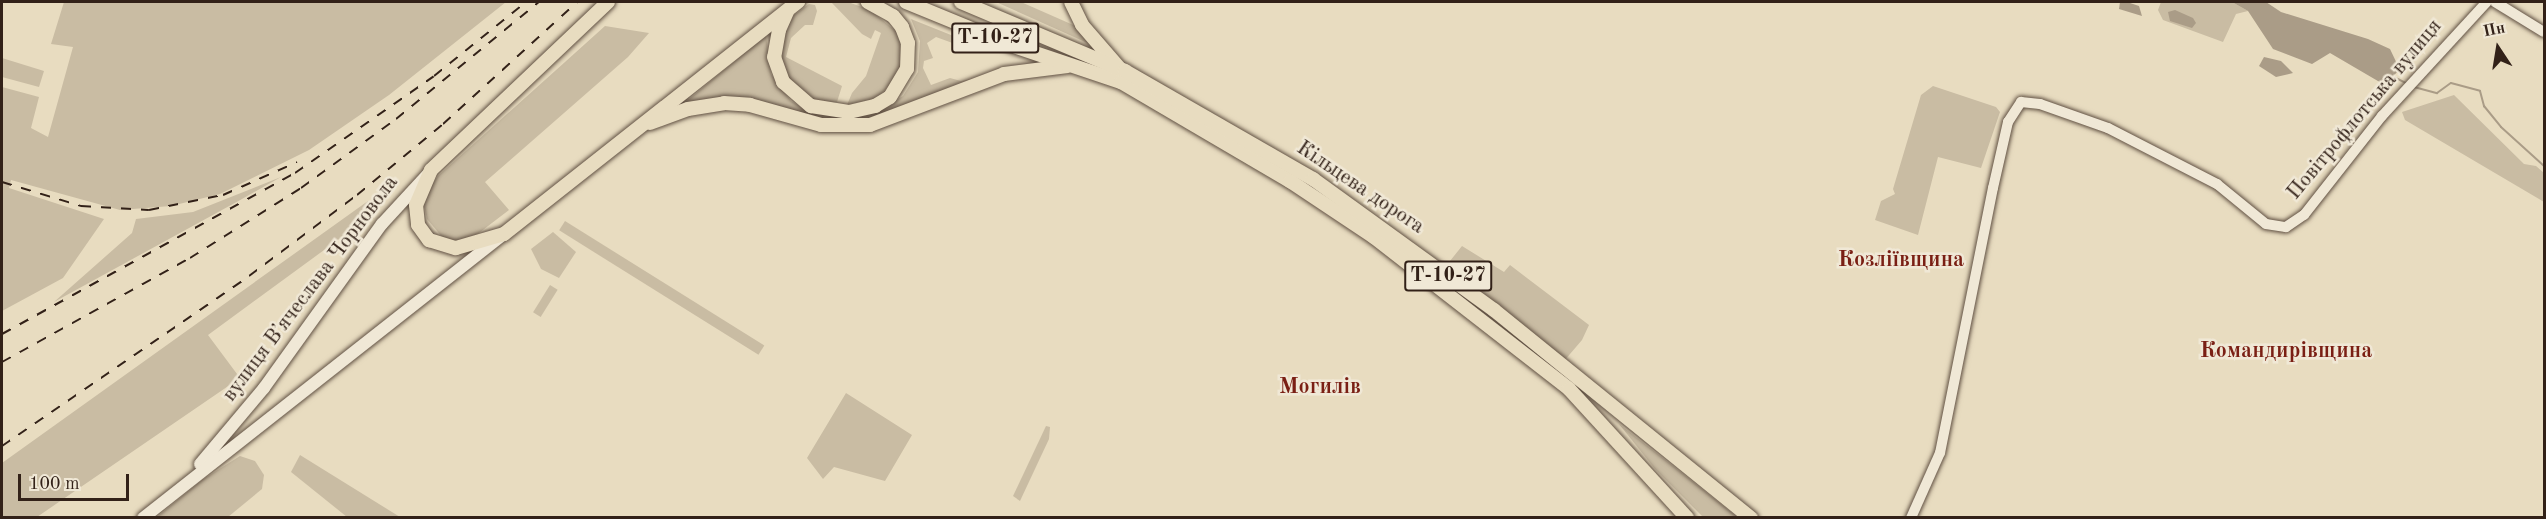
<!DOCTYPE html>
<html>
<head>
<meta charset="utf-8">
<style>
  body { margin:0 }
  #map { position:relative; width:2546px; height:519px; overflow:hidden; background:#e8dcc0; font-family:"Old Standard TT",serif }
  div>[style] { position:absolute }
  .green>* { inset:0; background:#c9bca3; transform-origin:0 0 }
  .water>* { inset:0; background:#aa9c87 }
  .stream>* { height:2px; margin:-1px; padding:0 1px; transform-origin:1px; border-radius:1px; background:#aa9c87 }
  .roads { filter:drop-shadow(0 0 2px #605042) drop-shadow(0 0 2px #605042) }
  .tertiary>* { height:10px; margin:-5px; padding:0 5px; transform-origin:5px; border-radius:5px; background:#f0e8d6 }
  .secondary>* { height:12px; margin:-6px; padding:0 6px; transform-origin:6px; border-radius:6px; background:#f0e8d6 }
  .primary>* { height:14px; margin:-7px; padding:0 7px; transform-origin:7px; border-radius:7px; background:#e8dcc0 }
  .trunk>* { height:14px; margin:-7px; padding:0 7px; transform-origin:7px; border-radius:7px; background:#e8dcc0 }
  .rail>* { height:2px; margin-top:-1px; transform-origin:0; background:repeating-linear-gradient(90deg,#322118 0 10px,transparent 0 20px) }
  span { translate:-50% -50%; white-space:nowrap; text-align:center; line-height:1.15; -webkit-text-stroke:5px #f0e8d6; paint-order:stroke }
  .shield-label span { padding:2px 4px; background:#f0e8d6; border:2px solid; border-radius:4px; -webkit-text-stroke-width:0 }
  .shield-label { font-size:20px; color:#322118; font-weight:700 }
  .street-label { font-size:21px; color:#322118 }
  .neighbourhood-label { font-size:22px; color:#7a1f14; font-weight:700 }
  .frame { position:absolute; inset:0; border:3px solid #322118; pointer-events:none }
  .north { position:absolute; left:2468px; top:18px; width:60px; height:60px; -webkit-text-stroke:4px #f0e8d6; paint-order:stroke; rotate:348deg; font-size:16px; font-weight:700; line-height:24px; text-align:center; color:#322118 }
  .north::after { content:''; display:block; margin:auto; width:21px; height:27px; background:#322118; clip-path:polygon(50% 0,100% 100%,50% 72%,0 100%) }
  .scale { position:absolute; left:18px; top:474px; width:111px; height:27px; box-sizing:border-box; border:3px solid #322118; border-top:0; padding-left:8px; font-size:18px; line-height:21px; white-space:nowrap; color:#322118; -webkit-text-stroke:4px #f0e8d6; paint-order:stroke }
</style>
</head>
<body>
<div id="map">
  <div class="green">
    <i style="clip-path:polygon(64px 2px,506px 2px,389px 95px,309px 150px,220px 194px,171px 206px,120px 210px,11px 180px,9px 188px,104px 219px,63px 278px,2px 311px,2px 87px,39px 97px,31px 128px,48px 137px,73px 47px,51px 44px)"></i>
    <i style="clip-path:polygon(831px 2px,848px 2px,870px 10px,898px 33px,903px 56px,898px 77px,877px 98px,847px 105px,852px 93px,866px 76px,881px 33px,875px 30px,871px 39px,862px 34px)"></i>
    <i style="clip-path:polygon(996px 2px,1021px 2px,1080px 28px,1092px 45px)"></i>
    <i style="clip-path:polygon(2161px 2px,2232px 2px,2248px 11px,2236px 14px,2223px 42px,2163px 20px,2158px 10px)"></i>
    <i style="clip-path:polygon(809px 4px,815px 5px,817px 11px,813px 25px,805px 25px,791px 38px,786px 57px,842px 86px,837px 102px,830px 105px,822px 105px,786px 85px,777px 55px,789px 19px)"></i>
    <i style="clip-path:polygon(911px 19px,961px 39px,962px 43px,958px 45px,936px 37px,927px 43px,933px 58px,924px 61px,923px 68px,931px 85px,950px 78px,961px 81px,981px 77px,865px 119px,834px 120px,682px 105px,766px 35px,771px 74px,791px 101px,808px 111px,834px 117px,878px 111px,903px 96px,918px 72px,920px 41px)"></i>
    <i style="clip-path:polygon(605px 26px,649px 33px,628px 57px,485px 182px,509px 210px,471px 239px,457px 242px,443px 238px,427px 219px,424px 205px,427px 191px,438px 176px)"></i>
    <i style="clip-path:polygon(2px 58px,44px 71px,39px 87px,2px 77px)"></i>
    <i style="clip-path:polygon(1933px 86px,1996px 107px,2000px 112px,1981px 168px,1938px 157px,1918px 235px,1875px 220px,1881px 201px,1895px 194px,1893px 189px,1921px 95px)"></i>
    <i style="clip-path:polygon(2454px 95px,2524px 164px,2536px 166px,2544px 173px,2544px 202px,2405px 120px,2402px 112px)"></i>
    <i style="clip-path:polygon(281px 177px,242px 199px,54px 302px,132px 233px,136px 219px,193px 212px)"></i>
    <i style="clip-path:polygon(368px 201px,376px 212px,208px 335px,240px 378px,37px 517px,2px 517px,2px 463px)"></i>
    <i style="left:565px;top:221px;width:235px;height:11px;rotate:32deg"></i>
    <i style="clip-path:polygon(553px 232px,576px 252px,559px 278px,541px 269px,531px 249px)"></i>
    <i style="clip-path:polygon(1462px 246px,1504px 272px,1510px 265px,1589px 325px,1582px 340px,1564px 361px,1446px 266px)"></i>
    <i style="left:550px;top:285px;width:9px;height:32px;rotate:32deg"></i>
    <i style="clip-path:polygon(846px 393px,912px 435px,885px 481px,834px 467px,823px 479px,807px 458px)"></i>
    <i style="clip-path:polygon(1619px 424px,1673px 466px,1737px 517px,1703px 517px,1655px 469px)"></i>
    <i style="clip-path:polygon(1046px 426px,1050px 427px,1049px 439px,1020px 501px,1013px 496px)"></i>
    <i style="clip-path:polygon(300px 455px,400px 517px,347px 517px,291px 472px)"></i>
    <i style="clip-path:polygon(240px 456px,255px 461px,264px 475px,262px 489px,228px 517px,157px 517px,202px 480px)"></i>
  </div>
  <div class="water">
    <i style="clip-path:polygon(2127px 2px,2139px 6px,2142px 16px,2119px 9px,2120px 2px)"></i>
    <i style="clip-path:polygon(2232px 2px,2266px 2px,2281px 12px,2368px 39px,2390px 49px,2400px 70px,2383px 84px,2330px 53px,2312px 64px,2273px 49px,2248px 11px)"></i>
    <i style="clip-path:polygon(2175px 10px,2193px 18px,2196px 23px,2192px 28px,2170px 21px,2168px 12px)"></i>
    <i style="clip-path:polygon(2264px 57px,2281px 61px,2293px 73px,2276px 77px,2259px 66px)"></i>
  </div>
  <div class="stream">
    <i style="left:2392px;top:76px;width:18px;rotate:27deg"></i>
    <i style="left:2414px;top:87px;width:24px;rotate:15deg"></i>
    <i style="left:2437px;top:93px;width:17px;rotate:-36deg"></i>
    <i style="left:2451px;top:83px;width:30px;rotate:15deg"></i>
    <i style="left:2480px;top:91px;width:16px;rotate:75deg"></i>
    <i style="left:2484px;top:106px;width:27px;rotate:51deg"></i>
    <i style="left:2501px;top:127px;width:58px;rotate:42.2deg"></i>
  </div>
  <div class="roads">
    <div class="tertiary">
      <i style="left:2495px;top:2px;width:57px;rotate:31.5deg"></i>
      <i style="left:1911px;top:518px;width:71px;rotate:-66deg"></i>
      <i style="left:1940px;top:453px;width:270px;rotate:-78.7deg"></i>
      <i style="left:1993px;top:188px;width:68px;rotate:-77.2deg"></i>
      <i style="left:2008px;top:122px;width:24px;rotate:-57deg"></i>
      <i style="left:2021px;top:102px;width:19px;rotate:6deg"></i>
      <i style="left:2040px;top:104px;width:72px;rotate:19.4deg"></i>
      <i style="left:2108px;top:128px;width:123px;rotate:27.2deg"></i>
      <i style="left:2217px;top:184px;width:63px;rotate:39.2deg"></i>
      <i style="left:2266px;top:224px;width:20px;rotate:9deg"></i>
      <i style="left:2286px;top:227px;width:22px;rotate:-34deg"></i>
      <i style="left:2304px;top:215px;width:126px;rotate:-51.8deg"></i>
      <i style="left:2382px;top:116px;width:155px;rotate:-47.4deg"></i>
    </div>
    <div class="secondary">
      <i style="left:200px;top:464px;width:99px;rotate:-49.9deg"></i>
      <i style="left:264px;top:388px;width:202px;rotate:-54.3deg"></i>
      <i style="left:382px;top:224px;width:68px;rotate:-47.4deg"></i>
      <i style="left:143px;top:518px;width:454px;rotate:-38.2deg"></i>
    </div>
    <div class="primary">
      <i style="left:608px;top:2px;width:244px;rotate:136.5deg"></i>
      <i style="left:431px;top:170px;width:38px;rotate:113deg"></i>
      <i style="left:416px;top:205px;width:20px;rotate:84deg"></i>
      <i style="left:418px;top:225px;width:19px;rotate:54deg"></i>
      <i style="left:429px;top:240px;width:28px;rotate:17deg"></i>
      <i style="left:456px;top:248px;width:50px;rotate:-16.3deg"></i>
      <i style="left:504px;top:234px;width:375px;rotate:-38.3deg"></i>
      <i style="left:1071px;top:2px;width:25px;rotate:64deg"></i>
      <i style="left:1082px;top:25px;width:60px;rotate:49.1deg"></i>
      <i style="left:787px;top:12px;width:20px;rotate:114deg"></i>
      <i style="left:779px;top:30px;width:27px;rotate:100deg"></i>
      <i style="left:774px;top:57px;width:27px;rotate:70deg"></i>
      <i style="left:783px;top:82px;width:37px;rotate:41deg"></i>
      <i style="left:811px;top:106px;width:38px;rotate:9deg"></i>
      <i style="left:849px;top:112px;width:27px;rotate:-13deg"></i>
      <i style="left:875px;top:106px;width:17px;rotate:-31deg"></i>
      <i style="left:890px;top:97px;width:33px;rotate:-59deg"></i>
      <i style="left:907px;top:69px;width:26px;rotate:-88deg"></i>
      <i style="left:908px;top:43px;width:17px;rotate:-111deg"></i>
      <i style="left:902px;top:27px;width:14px;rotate:-129deg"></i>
      <i style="left:893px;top:16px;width:29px;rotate:-151deg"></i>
      <i style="left:650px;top:123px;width:40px;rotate:-20.2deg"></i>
      <i style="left:688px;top:109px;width:36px;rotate:-9deg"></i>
      <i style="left:724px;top:103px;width:26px;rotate:4deg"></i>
      <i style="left:750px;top:105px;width:74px;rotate:15.7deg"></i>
      <i style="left:821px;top:125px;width:49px"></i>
      <i style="left:870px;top:125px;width:143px;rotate:-20.8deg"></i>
      <i style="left:1004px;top:74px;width:64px;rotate:-7.2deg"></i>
    </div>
    <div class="trunk">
      <i style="left:906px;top:2px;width:113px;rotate:22.3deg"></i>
      <i style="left:1011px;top:45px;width:116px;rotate:18.6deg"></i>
      <i style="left:1121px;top:82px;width:196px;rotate:30.4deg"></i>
      <i style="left:1290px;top:181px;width:101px;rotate:33.7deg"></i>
      <i style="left:1374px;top:237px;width:247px;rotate:37.9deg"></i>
      <i style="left:1569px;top:389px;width:175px;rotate:47.5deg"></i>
      <i style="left:961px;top:2px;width:178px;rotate:22.8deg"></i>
      <i style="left:1125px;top:71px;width:217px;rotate:29.9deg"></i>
      <i style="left:1313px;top:179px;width:223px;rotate:35.9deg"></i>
      <i style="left:1494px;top:310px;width:331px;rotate:39deg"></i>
    </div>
  </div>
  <div class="rail">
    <i style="left:2px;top:182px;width:83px;rotate:16.9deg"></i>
    <i style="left:81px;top:206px;width:68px;rotate:3.4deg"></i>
    <i style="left:149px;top:210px;width:76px;rotate:-11.5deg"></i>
    <i style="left:223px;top:195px;width:81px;rotate:-24deg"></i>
    <i style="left:2px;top:334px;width:334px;rotate:-28.8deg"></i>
    <i style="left:295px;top:173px;width:169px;rotate:-34.9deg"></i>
    <i style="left:434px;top:76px;width:118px;rotate:-38.8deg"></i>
    <i style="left:2px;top:362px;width:215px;rotate:-29deg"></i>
    <i style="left:190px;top:258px;width:131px;rotate:-32.2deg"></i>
    <i style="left:301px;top:188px;width:117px;rotate:-36deg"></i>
    <i style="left:396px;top:119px;width:185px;rotate:-39.3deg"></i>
    <i style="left:2px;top:446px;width:300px;rotate:-34.5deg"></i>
    <i style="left:249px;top:276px;width:135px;rotate:-36.9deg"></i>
    <i style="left:357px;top:195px;width:112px;rotate:-39.5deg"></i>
    <i style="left:443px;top:124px;width:181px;rotate:-42.3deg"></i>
  </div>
  <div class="shield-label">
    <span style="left:995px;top:38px">Т-10-27</span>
    <span style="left:1448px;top:276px">Т-10-27</span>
  </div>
  <div class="street-label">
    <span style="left:2365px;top:110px;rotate:-50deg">Повітрофлотська вулиця</span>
    <span style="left:1360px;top:188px;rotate:34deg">Кільцева дорога</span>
    <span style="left:311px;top:289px;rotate:-53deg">вулиця Вʼячеслава Чорновола</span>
  </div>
  <div class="neighbourhood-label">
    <span style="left:1901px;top:261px">Козліївщина</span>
    <span style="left:2286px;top:352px">Командирівщина</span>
    <span style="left:1320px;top:388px">Могилів</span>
  </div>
  <div class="frame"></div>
  <div class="north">Пн</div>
  <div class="scale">100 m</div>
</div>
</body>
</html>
